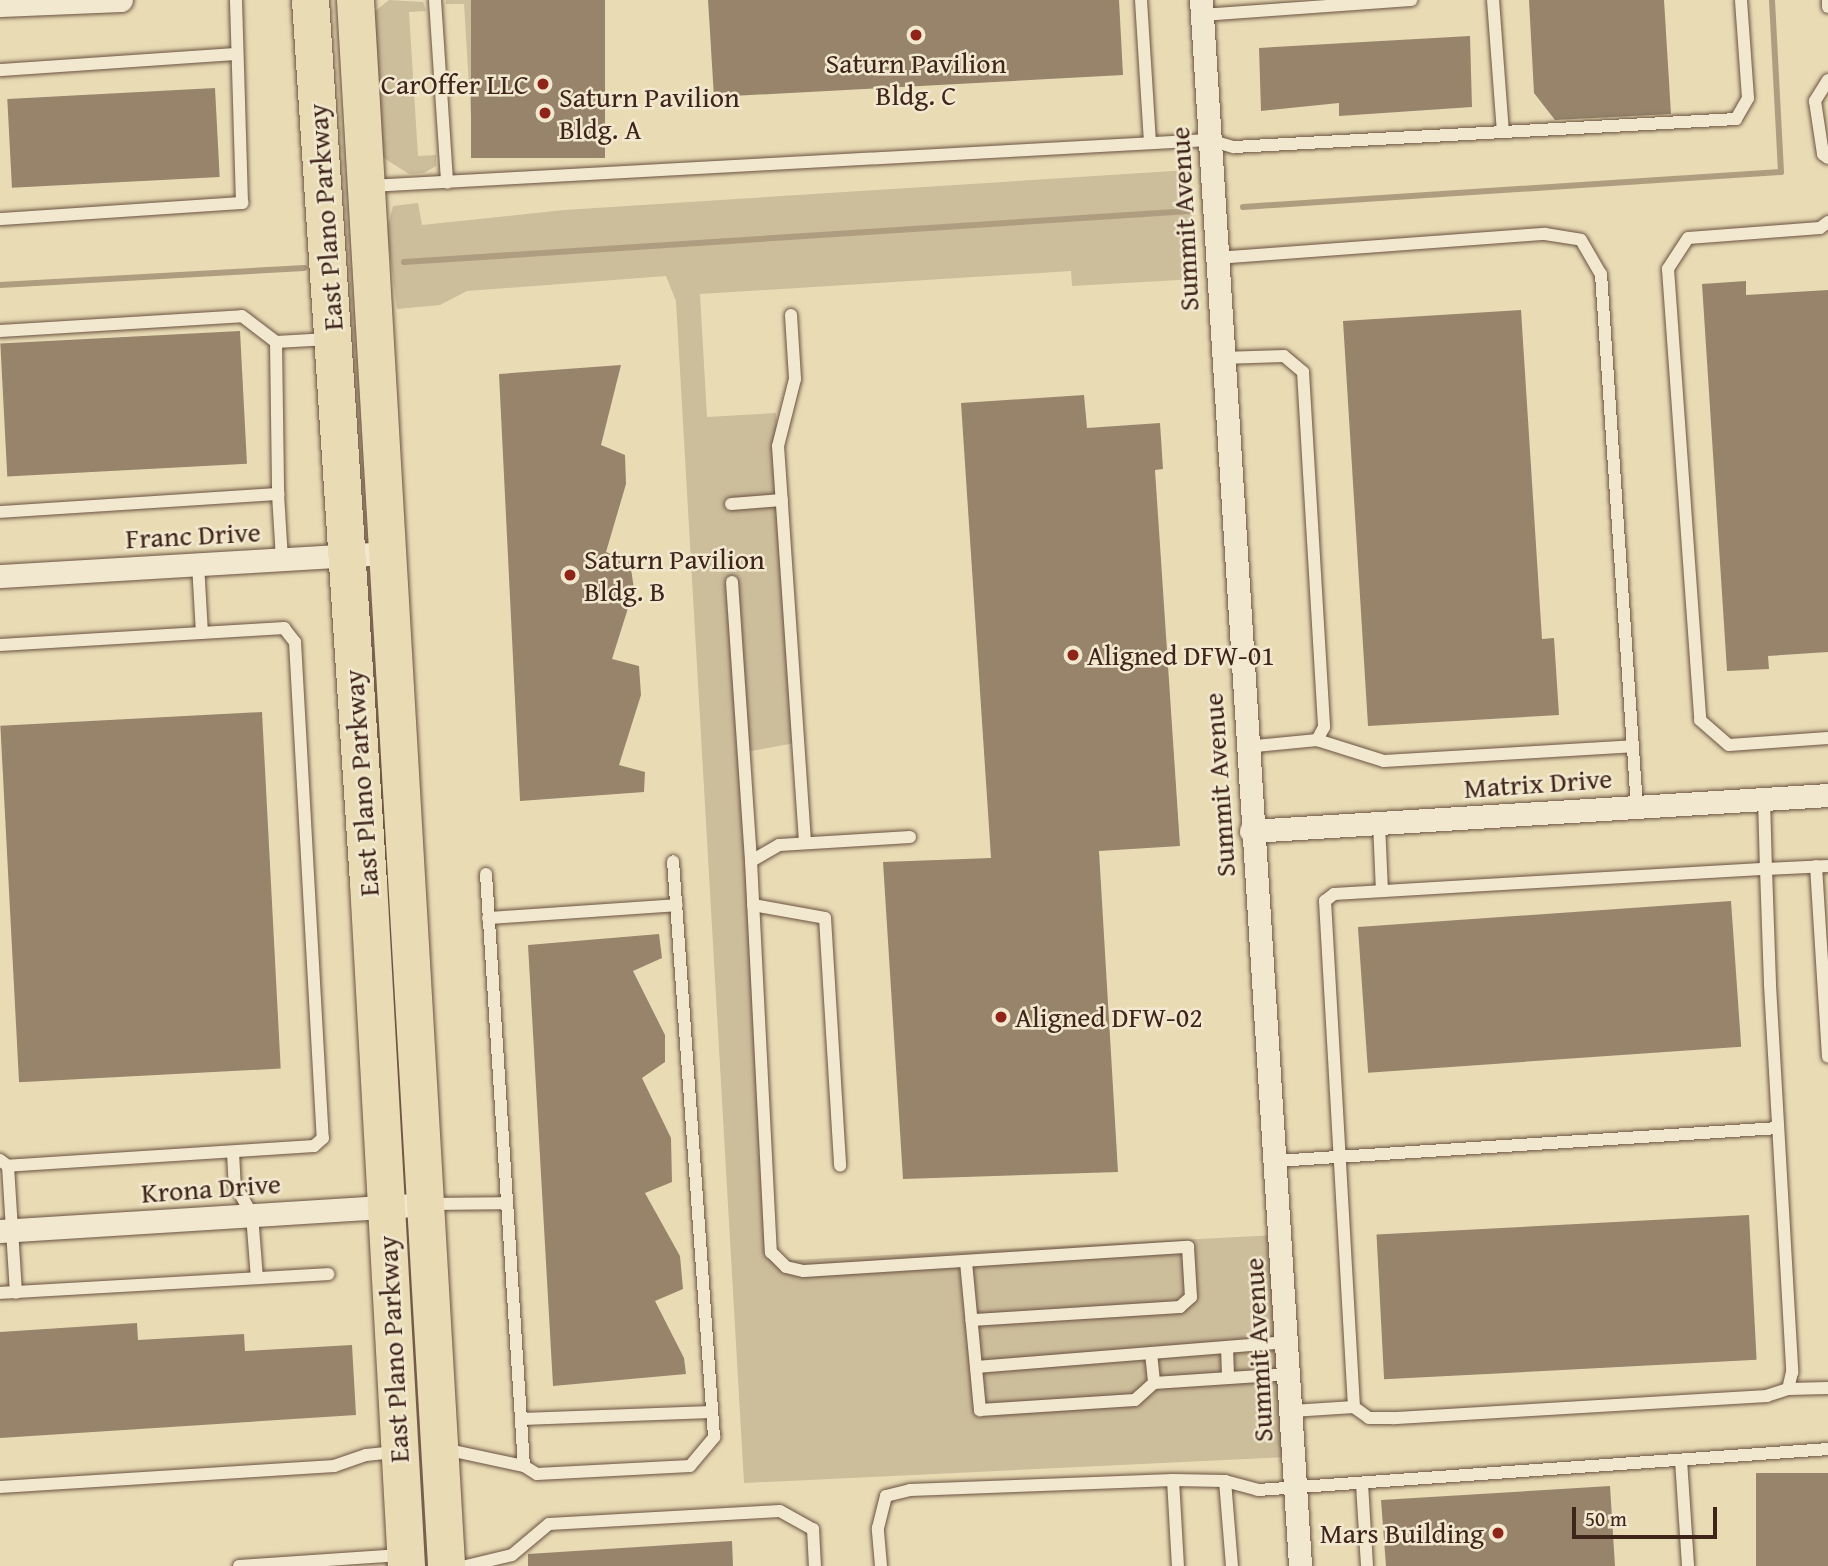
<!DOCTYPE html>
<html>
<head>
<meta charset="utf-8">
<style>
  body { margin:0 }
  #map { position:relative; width:1828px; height:1566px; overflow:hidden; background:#e9dcb5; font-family:"Gentium Book Plus",serif }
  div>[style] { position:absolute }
  .green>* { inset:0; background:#ccbd9b }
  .stream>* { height:6px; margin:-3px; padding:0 3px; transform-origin:3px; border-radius:3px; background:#af9d80 }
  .building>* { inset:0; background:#97846b; transform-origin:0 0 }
  .roads { filter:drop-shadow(0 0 2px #6a5241) drop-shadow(0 0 2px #6a5241) }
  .service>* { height:12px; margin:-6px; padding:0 6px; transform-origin:6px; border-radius:6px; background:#f1e8cf }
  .minor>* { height:23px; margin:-11.5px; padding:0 11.5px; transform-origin:11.5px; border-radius:11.5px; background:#f1e8cf }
  .primary>* { height:37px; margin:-18.5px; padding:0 18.5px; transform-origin:18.5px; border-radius:18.5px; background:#e9dcb5 }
  .dots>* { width:19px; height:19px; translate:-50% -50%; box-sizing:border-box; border:4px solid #f1e8cf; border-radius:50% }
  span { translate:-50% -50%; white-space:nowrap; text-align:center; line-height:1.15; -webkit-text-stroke:5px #f1e8cf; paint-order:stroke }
  .poi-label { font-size:28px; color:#3f241a }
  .right { translate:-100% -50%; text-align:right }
  .left { translate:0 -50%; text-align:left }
  .street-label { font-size:28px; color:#3f241a }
  .scale { position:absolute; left:1572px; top:1507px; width:145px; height:32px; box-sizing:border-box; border:4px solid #3f241a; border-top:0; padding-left:9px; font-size:21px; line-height:24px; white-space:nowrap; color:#3f241a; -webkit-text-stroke:5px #f1e8cf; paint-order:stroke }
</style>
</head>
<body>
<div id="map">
  <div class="green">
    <i style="clip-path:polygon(389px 0,423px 2px,426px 11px,409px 12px,418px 156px,436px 155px,436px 166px,424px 173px,409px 174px,379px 155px,373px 23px,374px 12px)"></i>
    <i style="clip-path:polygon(446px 0,471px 0,480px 151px,473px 151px,464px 4px,446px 4px)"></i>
    <i style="clip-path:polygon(1189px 170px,1196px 279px,1072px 286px,1071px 271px,700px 294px,707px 417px,776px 413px,795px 743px,746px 752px,772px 1261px,1275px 1235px,1287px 1457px,744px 1483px,676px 301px,666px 276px,467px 291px,440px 305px,397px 309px,387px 230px,393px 206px,418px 203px,422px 225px,564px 210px)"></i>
  </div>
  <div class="stream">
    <i style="left:1243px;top:207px;width:539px;rotate:-3.72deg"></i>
    <i style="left:1781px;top:172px;width:172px;rotate:-93deg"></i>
    <i style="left:404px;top:262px;width:788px;rotate:-3.71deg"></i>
    <i style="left:0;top:285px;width:305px;rotate:-3.2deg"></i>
  </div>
  <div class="building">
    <i style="left:471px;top:0;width:134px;height:158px"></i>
    <i style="clip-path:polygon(708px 0,1119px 0,1123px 75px,714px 97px)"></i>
    <i style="clip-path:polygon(1529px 0,1664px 0,1671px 114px,1555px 120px,1534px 93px)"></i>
    <i style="clip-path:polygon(1470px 36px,1472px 107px,1339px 116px,1339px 103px,1261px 111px,1259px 48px)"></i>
    <i style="left:215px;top:88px;width:89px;height:208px;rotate:87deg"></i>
    <i style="clip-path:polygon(1746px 281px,1746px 295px,1828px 290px,1828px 652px,1768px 656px,1769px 669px,1727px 671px,1702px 284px)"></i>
    <i style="clip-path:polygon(1521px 310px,1542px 639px,1554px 638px,1559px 715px,1368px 726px,1343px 321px)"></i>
    <i style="left:240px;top:331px;width:133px;height:240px;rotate:87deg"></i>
    <i style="clip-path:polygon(621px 365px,601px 445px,625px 455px,626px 484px,606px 552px,630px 562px,634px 589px,612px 659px,639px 666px,641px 695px,619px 765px,645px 772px,644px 792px,520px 801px,499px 374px)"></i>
    <i style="clip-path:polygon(1084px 395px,1087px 428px,1160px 423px,1163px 469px,1155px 470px,1180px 846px,1099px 851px,1118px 1172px,903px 1179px,883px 862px,991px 858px,961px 403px)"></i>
    <i style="left:262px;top:712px;width:357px;height:262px;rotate:87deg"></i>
    <i style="left:1731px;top:901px;width:146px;height:374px;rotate:86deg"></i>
    <i style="clip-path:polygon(659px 934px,662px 958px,633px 971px,665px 1035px,665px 1062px,642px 1078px,671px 1138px,672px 1182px,645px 1193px,680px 1256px,683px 1289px,655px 1301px,684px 1358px,686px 1374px,553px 1386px,528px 945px)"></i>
    <i style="left:1749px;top:1215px;width:145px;height:373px;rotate:87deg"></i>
    <i style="clip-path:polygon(137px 1323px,138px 1340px,244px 1334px,245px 1351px,352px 1345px,356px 1415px,0 1438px,0 1332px)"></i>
    <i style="left:1828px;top:1473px;width:93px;height:72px;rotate:90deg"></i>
    <i style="clip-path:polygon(1610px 1486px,1615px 1566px,1386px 1566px,1381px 1500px)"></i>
    <i style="clip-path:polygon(732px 1541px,733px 1566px,528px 1566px,528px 1554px)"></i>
  </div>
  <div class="roads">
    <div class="service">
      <i style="left:435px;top:0;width:183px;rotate:86.2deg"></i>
      <i style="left:1141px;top:0;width:143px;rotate:86.4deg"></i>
      <i style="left:1493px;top:0;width:132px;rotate:85.7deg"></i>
      <i style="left:1828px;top:0;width:7px;rotate:90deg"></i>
      <i style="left:1201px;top:15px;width:211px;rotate:-4.1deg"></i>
      <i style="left:0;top:70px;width:237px;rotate:-3.9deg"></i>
      <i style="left:1828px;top:80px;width:25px;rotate:122deg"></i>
      <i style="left:1815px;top:101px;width:54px;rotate:81.4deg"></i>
      <i style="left:1823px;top:154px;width:6px;rotate:39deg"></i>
      <i style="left:370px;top:186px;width:840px;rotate:-3.14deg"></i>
      <i style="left:1209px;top:140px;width:26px;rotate:16deg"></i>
      <i style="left:1234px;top:147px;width:503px;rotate:-3.19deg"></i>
      <i style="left:1736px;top:119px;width:24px;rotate:-60deg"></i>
      <i style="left:1748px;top:98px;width:98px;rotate:-94.1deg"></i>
      <i style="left:0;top:219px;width:243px;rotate:-3.8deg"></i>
      <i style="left:242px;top:203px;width:203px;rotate:-91.7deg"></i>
      <i style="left:1828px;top:222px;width:10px;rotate:143deg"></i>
      <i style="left:1820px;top:228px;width:132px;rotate:175.7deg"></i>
      <i style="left:1688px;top:238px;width:37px;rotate:123deg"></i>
      <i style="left:1668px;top:269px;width:452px;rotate:85.9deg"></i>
      <i style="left:1700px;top:720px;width:38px;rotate:41deg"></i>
      <i style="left:1729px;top:745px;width:99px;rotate:-4deg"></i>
      <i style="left:1216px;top:258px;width:330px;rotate:-4.2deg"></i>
      <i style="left:1545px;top:234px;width:36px;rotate:9deg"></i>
      <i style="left:1581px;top:240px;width:39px;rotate:60deg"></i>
      <i style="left:1601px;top:274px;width:534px;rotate:86.14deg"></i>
      <i style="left:791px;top:315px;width:64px;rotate:86.4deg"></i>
      <i style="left:795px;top:379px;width:69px;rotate:104.2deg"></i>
      <i style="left:778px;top:446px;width:397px;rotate:86.1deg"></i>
      <i style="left:0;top:331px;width:242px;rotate:-3.5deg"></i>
      <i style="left:242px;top:316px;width:43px;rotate:37.4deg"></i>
      <i style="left:276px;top:342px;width:53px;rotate:-3.2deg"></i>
      <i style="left:276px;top:342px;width:152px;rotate:89.2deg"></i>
      <i style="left:1222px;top:358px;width:62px;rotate:-1.8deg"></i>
      <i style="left:1284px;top:356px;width:25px;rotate:40deg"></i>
      <i style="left:1303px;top:372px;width:356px;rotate:86.6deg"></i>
      <i style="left:1324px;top:727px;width:15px;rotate:118deg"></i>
      <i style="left:1317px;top:740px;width:72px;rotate:174.4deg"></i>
      <i style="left:731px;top:504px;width:51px;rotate:-4.5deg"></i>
      <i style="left:0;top:512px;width:279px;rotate:-3.7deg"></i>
      <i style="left:278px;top:494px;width:65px;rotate:86.5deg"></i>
      <i style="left:198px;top:564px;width:69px;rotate:86.7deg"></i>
      <i style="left:732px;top:582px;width:280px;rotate:86.1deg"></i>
      <i style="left:0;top:645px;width:285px;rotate:-3.4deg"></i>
      <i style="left:284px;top:628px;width:18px;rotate:52deg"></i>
      <i style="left:295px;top:642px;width:497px;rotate:86.8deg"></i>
      <i style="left:323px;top:1138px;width:12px;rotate:138deg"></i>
      <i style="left:314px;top:1146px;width:307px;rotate:176.3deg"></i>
      <i style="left:1317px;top:740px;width:70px;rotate:17.4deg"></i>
      <i style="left:1384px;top:761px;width:249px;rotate:-3.4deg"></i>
      <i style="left:1764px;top:799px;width:70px;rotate:88.4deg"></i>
      <i style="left:1766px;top:869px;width:116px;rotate:88deg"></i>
      <i style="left:1770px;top:985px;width:388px;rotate:86.7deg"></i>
      <i style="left:1792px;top:1372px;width:17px;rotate:103deg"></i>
      <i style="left:1788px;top:1389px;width:22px;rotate:162deg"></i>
      <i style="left:1767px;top:1396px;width:375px;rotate:176.6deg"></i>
      <i style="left:1393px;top:1418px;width:24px;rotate:180deg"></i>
      <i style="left:1369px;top:1418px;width:19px;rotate:-144deg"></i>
      <i style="left:1354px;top:1407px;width:507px;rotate:-93.28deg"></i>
      <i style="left:1325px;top:901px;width:11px;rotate:-38deg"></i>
      <i style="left:1334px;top:894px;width:134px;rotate:-3.4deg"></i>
      <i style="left:1468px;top:886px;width:298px;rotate:-3.3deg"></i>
      <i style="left:1766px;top:869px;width:62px;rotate:-2.8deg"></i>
      <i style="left:1379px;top:823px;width:68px;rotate:87.5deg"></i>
      <i style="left:910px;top:837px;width:131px;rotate:176.5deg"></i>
      <i style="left:779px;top:845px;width:32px;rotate:150deg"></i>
      <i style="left:751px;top:861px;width:392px;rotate:87.1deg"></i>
      <i style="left:771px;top:1252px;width:21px;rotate:45deg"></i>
      <i style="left:786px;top:1267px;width:18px;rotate:13deg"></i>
      <i style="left:804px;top:1271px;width:385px;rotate:-3.6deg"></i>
      <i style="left:1188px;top:1247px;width:50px;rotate:86.6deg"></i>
      <i style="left:1191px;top:1297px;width:15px;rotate:138deg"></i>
      <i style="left:1180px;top:1307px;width:209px;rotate:176.4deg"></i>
      <i style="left:1816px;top:866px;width:191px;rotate:86.4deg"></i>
      <i style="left:486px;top:874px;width:593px;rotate:86.33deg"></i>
      <i style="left:753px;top:905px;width:73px;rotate:10.2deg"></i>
      <i style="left:825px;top:918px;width:248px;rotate:86.5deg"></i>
      <i style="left:488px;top:918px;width:189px;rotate:-3.9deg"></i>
      <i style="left:233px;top:1152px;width:33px;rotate:87deg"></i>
      <i style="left:235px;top:1185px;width:34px;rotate:60deg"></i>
      <i style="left:252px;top:1215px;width:63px;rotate:85.5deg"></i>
      <i style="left:0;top:1160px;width:10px;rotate:37deg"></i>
      <i style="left:8px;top:1166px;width:127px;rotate:86.4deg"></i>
      <i style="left:1276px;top:1161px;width:503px;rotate:-3.76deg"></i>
      <i style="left:430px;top:1204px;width:77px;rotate:-0.7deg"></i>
      <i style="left:966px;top:1262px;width:149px;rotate:84.6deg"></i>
      <i style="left:980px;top:1410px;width:155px;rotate:-3.7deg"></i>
      <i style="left:1135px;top:1400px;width:25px;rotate:-42deg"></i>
      <i style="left:1154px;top:1383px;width:136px;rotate:-3.8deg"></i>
      <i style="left:0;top:1293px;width:329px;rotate:-3.3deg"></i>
      <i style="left:1227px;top:1347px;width:31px;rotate:88deg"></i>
      <i style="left:1151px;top:1353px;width:30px;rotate:84deg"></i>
      <i style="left:976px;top:1367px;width:313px;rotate:-4.6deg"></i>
      <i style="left:1788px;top:1389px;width:40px;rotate:-1.4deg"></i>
      <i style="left:1292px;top:1411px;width:62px;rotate:-3.7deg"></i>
      <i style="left:521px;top:1419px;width:191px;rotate:-2.1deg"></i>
      <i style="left:444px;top:1449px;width:82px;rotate:12deg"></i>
      <i style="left:524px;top:1466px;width:15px;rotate:32deg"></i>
      <i style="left:537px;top:1474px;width:153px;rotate:-3deg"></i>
      <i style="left:690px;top:1466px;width:38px;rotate:-50deg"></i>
      <i style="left:714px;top:1437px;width:577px;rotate:-94.07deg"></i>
      <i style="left:1681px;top:1460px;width:106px;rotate:86.2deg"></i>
      <i style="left:1173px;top:1480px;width:86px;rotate:86.7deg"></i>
      <i style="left:1225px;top:1481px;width:85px;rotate:85.3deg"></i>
      <i style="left:1362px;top:1484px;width:82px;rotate:86.5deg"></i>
      <i style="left:0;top:1487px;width:335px;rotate:-3.6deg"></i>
      <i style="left:334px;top:1466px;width:34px;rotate:-19deg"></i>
      <i style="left:366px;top:1455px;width:30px;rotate:-6deg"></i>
      <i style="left:239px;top:1566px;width:162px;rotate:-3.9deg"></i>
      <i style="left:466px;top:1566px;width:47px;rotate:-13.4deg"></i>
      <i style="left:512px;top:1555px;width:48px;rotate:-40deg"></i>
      <i style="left:549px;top:1524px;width:231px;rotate:-3.2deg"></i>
      <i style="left:780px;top:1511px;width:38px;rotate:29deg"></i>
      <i style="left:813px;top:1529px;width:37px;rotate:87deg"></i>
      <i style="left:881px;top:1566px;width:38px;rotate:-95deg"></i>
      <i style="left:878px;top:1528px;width:33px;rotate:-76deg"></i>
      <i style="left:886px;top:1496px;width:25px;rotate:-14deg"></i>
      <i style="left:910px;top:1490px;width:263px;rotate:-2.2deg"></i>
      <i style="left:1173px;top:1480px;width:52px;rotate:1.1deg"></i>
      <i style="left:1225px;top:1481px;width:34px;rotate:15deg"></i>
      <i style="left:1258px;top:1490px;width:571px;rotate:-4.11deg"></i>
    </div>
    <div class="minor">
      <i style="left:1201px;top:0;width:1569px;rotate:86.38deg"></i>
      <i style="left:0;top:5px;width:121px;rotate:-2.4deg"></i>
      <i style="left:0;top:576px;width:391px;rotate:-3.4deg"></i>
      <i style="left:1251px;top:831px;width:578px;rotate:-3.57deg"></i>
      <i style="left:0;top:1231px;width:427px;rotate:-3.6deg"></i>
    </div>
    <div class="primary">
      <i style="left:310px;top:0;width:884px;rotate:86.24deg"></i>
      <i style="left:368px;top:882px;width:685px;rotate:86.82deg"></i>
      <i style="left:355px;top:0;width:1569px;rotate:86.67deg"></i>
    </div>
  </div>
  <div class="dots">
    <i style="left:916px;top:35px;background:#8f2418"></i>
    <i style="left:543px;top:84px;background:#8f2418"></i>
    <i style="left:545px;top:113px;background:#8f2418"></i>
    <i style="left:570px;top:575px;background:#8f2418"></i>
    <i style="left:1073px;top:655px;background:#8f2418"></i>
    <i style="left:1001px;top:1017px;background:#8f2418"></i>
    <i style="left:1498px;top:1533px;background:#8f2418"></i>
  </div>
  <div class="poi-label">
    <span style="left:916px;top:79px">Saturn Pavilion<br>Bldg. C</span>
    <span class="right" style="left:529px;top:84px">CarOffer LLC</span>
    <span class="left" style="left:559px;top:113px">Saturn Pavilion<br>Bldg. A</span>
    <span class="left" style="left:584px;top:575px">Saturn Pavilion<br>Bldg. B</span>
    <span class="left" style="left:1087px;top:655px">Aligned DFW-01</span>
    <span class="left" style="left:1015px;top:1017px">Aligned DFW-02</span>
    <span class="right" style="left:1484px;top:1533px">Mars Building</span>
  </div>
  <div class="street-label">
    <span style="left:325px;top:217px;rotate:-94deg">East Plano Parkway</span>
    <span style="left:1184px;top:219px;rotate:-93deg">Summit Avenue</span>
    <span style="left:193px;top:535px;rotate:-3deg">Franc Drive</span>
    <span style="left:361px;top:783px;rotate:-94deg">East Plano Parkway</span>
    <span style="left:1538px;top:783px;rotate:-4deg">Matrix Drive</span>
    <span style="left:1219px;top:785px;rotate:-94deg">Summit Avenue</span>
    <span style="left:211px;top:1188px;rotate:-4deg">Krona Drive</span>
    <span style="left:393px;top:1349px;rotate:-93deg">East Plano Parkway</span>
    <span style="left:1258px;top:1350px;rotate:-93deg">Summit Avenue</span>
  </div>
  <div class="scale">50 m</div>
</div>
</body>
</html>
